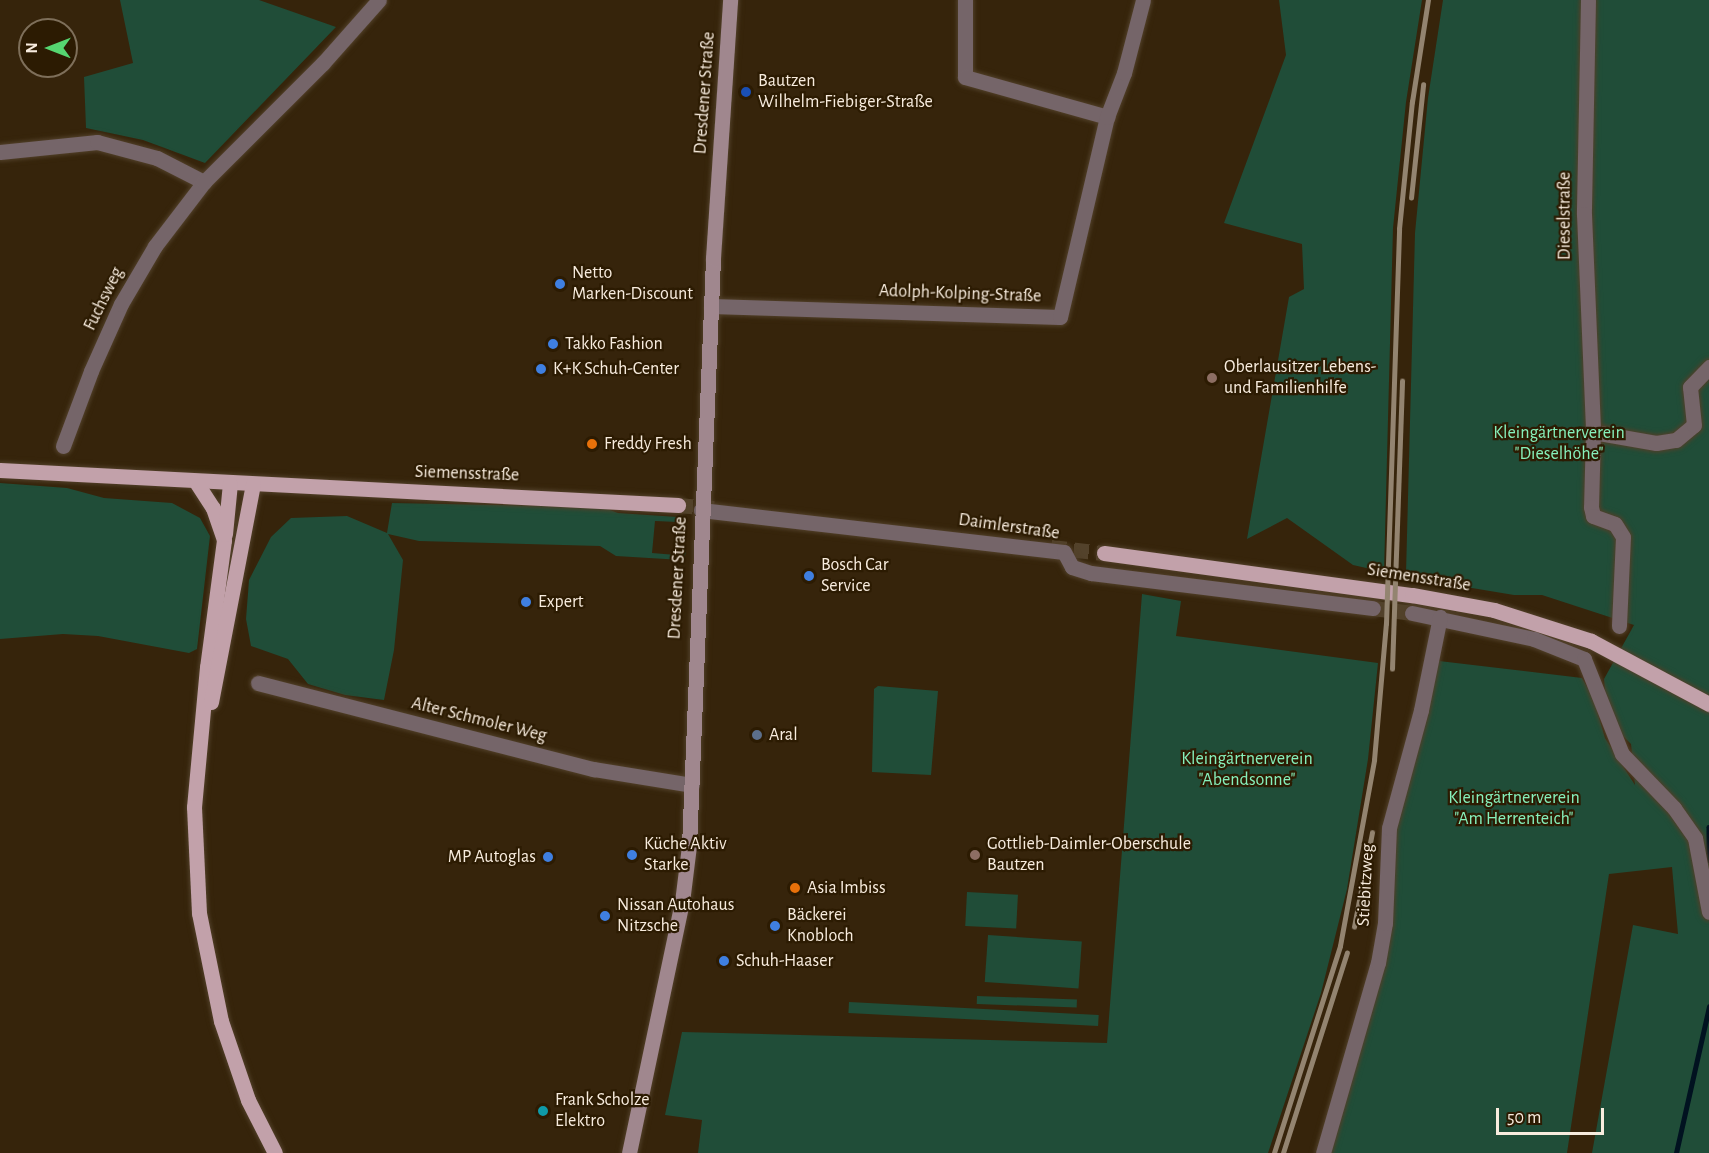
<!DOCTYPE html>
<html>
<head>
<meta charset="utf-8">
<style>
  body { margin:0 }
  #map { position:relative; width:1709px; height:1153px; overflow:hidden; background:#36240b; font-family:"Alegreya Sans",sans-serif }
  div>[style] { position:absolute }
  .green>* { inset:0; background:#204d38; transform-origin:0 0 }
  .stream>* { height:4.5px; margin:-2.25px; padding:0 2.25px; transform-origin:2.25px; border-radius:2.25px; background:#011220 }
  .street-tunnel>* { height:15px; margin-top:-7.5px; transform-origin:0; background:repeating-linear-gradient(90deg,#53422b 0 15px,transparent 0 23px) }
  .primary-tunnel>* { height:15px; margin-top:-7.5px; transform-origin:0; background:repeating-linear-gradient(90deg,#53422b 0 15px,transparent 0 23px) }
  .roads { filter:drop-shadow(0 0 2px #514029) drop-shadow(0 0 2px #514029) }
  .street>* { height:15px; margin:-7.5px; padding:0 7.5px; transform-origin:7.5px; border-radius:7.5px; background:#756569 }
  .secondary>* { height:15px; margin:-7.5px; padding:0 7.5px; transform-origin:7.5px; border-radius:7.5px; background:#a0878e }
  .primary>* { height:15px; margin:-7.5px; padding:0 7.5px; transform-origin:7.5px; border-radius:7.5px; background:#c2a1aa }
  .rail>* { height:4.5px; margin:-2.25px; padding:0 2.25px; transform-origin:2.25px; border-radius:2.25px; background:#938470 }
  .dots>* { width:16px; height:16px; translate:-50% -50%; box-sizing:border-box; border:3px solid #2c1b02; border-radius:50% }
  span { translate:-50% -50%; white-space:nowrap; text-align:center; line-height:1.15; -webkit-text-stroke:4.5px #2c1b02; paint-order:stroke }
  .poi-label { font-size:18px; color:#f8ecde }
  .left { translate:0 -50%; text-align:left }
  .right { translate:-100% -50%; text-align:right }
  .street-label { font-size:18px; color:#f8ecde }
  .park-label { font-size:18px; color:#86f0bb }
  .north { position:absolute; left:18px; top:18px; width:60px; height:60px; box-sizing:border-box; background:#2c1b02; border:2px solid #7e6f5a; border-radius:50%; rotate:270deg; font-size:16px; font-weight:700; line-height:24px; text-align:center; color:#f8ecde }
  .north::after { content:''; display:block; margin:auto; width:21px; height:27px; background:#56d671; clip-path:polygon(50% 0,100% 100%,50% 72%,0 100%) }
  .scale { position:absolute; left:1496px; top:1108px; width:108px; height:27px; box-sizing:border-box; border:3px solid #f8ecde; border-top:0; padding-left:8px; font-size:18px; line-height:21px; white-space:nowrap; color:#f8ecde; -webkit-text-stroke:4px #2c1b02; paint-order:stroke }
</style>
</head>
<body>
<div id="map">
  <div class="green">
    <i style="clip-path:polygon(120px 0,259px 0,336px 27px,205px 163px,143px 140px,86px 128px,84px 77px,133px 63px)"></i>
    <i style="clip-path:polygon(1279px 0,1422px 0,1406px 102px,1393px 228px,1384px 572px,1353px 565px,1287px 518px,1247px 539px,1289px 297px,1304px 289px,1302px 244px,1224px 223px,1286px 55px)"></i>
    <i style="clip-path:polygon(1443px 0,1709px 0,1709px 1153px,1592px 1153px,1633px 925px,1678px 934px,1672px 867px,1609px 874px,1567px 1153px,1327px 1153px,1365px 1025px,1400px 793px,1439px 661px,1582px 678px,1593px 697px,1605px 738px,1635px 785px,1631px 744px,1616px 729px,1606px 705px,1604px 679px,1634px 625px,1542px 595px,1514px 595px,1412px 578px,1406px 573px,1415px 233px,1428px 98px)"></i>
    <i style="clip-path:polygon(0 483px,67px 488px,104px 498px,172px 503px,200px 518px,210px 536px,197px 649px,189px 653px,98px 636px,63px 634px,0 639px)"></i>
    <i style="clip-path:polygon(392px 503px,602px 507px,618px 513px,678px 517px,678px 522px,655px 521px,652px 553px,676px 555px,678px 547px,686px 548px,686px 553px,682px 560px,616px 556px,600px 546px,419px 541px,388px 534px,403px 560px,394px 650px,384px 700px,345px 695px,308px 684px,288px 659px,251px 646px,246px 619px,249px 580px,271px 537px,291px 518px,347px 516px,387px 533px)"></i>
    <i style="clip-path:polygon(1142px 594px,1181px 601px,1176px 636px,1378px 663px,1368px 759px,1347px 889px,1321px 993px,1268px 1153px,698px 1153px,702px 1120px,665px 1115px,682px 1032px,1107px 1043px)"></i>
    <i style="clip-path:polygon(878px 686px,938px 691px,931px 775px,872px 772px,874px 689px)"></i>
    <i style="left:967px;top:892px;width:51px;height:34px;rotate:3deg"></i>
    <i style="left:988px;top:935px;width:94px;height:47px;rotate:4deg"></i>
    <i style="left:977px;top:996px;width:100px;height:8px;rotate:2deg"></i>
    <i style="left:849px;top:1002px;width:250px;height:11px;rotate:3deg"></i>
  </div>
  <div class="stream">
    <i style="left:1709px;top:827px;width:33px;rotate:90deg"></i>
    <i style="left:1676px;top:1153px;width:150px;rotate:-77.3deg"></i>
  </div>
  <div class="street-tunnel">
    <i style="left:1373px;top:608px;width:39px;rotate:7deg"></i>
  </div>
  <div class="primary-tunnel">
    <i style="left:678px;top:505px;width:36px;rotate:5deg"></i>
    <i style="left:1051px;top:547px;width:53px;rotate:6.5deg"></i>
  </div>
  <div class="roads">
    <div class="street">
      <i style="left:965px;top:0;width:77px;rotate:90deg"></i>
      <i style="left:965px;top:77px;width:148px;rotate:15.7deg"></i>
      <i style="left:1588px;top:0;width:214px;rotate:91.1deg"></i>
      <i style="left:1584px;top:214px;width:218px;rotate:87.6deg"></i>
      <i style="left:1593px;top:432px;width:75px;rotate:91.5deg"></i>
      <i style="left:1591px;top:507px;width:9px;rotate:77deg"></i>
      <i style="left:1593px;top:516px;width:23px;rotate:20deg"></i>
      <i style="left:1615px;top:524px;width:15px;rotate:58deg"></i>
      <i style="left:1623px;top:537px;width:89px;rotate:92.6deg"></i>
      <i style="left:0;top:152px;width:98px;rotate:-5.9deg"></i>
      <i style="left:97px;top:142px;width:62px;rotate:14.9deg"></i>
      <i style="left:157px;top:158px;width:53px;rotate:27.1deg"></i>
      <i style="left:711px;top:306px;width:349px;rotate:1.8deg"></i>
      <i style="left:1060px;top:317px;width:205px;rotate:-76.8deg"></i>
      <i style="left:1107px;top:117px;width:47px;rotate:-68.9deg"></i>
      <i style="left:1124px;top:73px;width:75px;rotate:-75.4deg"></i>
      <i style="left:1593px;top:432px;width:64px;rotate:9.9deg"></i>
      <i style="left:1656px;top:443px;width:20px;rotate:-9deg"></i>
      <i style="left:1676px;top:440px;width:23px;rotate:-40deg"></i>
      <i style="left:1694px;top:425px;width:38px;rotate:-96deg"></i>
      <i style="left:1690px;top:387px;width:28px;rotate:-46deg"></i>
      <i style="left:63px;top:446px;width:80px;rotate:-69.5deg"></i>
      <i style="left:91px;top:371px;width:73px;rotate:-65.9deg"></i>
      <i style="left:121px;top:304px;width:67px;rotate:-59.6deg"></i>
      <i style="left:155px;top:246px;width:81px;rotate:-52.6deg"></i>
      <i style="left:204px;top:182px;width:168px;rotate:-45deg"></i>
      <i style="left:323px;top:63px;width:84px;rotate:-48.4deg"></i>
      <i style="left:701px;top:510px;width:365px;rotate:6.6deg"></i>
      <i style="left:1064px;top:552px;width:17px;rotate:62deg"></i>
      <i style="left:1072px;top:567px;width:20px;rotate:18deg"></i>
      <i style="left:1091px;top:573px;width:284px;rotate:7.1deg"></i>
      <i style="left:1412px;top:613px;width:125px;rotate:12deg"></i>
      <i style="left:1534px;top:639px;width:54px;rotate:21.8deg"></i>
      <i style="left:1584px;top:659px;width:102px;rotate:68.2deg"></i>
      <i style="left:1622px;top:754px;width:75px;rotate:46.1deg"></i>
      <i style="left:1674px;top:808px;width:37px;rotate:55deg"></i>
      <i style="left:1695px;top:838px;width:75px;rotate:79.3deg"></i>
      <i style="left:258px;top:683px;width:347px;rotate:14.4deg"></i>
      <i style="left:594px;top:769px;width:99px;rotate:9.3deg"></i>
      <i style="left:1323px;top:1153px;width:198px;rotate:-73.9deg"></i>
      <i style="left:1378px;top:963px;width:41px;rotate:-80.1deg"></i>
      <i style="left:1385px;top:923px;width:95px;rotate:-87.6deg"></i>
      <i style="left:1389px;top:828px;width:122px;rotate:-74.8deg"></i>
      <i style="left:1421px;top:710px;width:95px;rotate:-78.5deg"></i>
    </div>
    <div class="secondary">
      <i style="left:629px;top:1153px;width:257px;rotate:-78.1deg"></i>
      <i style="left:682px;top:902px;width:56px;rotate:-82.9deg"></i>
      <i style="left:689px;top:846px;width:588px;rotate:-87.66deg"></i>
      <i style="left:713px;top:258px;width:259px;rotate:-86.2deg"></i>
    </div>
    <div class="primary">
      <i style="left:0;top:470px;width:679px;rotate:2.96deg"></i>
      <i style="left:196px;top:482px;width:31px;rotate:57deg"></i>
      <i style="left:213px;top:508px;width:34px;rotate:71deg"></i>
      <i style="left:224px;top:540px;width:128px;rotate:97.6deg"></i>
      <i style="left:207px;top:667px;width:141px;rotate:95.3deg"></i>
      <i style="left:194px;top:807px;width:106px;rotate:87.3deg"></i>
      <i style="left:199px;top:913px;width:110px;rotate:78.5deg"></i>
      <i style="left:221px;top:1021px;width:83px;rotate:71.1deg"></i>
      <i style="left:248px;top:1100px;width:59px;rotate:63deg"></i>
      <i style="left:225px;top:534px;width:51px;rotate:-84.4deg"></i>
      <i style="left:1104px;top:553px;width:311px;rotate:7.8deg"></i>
      <i style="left:1412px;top:595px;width:83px;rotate:10.4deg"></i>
      <i style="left:1494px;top:610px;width:102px;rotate:17.7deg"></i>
      <i style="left:1591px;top:641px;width:134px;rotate:28.1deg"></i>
      <i style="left:211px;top:702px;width:222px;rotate:-79.1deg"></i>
    </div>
  </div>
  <div class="rail">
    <i style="left:1411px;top:198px;width:114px;rotate:-83.9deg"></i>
    <i style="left:1392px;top:669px;width:288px;rotate:-88deg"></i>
    <i style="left:1354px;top:927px;width:96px;rotate:-79.2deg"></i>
    <i style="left:1274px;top:1153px;width:217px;rotate:-72.3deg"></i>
    <i style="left:1340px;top:946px;width:189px;rotate:-79.6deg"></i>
    <i style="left:1374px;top:760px;width:137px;rotate:-85deg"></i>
    <i style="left:1386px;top:624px;width:395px;rotate:-88.1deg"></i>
    <i style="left:1399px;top:229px;width:128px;rotate:-84.2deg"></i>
    <i style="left:1412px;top:102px;width:103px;rotate:-81.1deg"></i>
    <i style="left:1283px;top:1153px;width:210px;rotate:-72.3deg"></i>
  </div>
  <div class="dots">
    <i style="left:746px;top:92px;background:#1a4fb4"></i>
    <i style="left:560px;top:284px;background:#3f7fe0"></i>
    <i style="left:553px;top:344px;background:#3f7fe0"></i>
    <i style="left:541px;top:369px;background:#3f7fe0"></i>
    <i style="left:1212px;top:378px;background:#8d6e63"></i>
    <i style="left:592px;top:444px;background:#e8710a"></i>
    <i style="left:809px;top:576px;background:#3f7fe0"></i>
    <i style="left:526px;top:602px;background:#3f7fe0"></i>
    <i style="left:757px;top:735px;background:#5c6f8a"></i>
    <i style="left:632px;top:855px;background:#3f7fe0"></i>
    <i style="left:975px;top:855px;background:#8d6e63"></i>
    <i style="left:548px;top:857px;background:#3f7fe0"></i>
    <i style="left:795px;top:888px;background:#e8710a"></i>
    <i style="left:605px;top:916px;background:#3f7fe0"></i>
    <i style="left:775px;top:926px;background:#3f7fe0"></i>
    <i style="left:724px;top:961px;background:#3f7fe0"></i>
    <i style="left:543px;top:1111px;background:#0f9aa8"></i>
  </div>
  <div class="poi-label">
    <span class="left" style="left:758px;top:92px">Bautzen<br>Wilhelm-Fiebiger-Straße</span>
    <span class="left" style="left:572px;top:284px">Netto<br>Marken-Discount</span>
    <span class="left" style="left:565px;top:344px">Takko Fashion</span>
    <span class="left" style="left:1224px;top:378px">Oberlausitzer Lebens-<br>und Familienhilfe</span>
    <span class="left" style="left:553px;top:369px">K+K Schuh-Center</span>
    <span class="left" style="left:604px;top:444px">Freddy Fresh</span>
    <span class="left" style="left:821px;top:576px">Bosch Car<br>Service</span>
    <span class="left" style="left:538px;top:602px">Expert</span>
    <span class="left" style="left:769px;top:735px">Aral</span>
    <span class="left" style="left:644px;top:855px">Küche Aktiv<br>Starke</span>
    <span class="left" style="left:987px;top:855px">Gottlieb-Daimler-Oberschule<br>Bautzen</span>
    <span class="right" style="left:536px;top:857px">MP Autoglas</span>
    <span class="left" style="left:807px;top:888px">Asia Imbiss</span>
    <span class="left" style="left:617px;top:916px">Nissan Autohaus<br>Nitzsche</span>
    <span class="left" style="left:787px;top:926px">Bäckerei<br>Knobloch</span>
    <span class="left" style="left:736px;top:961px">Schuh-Haaser</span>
    <span class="left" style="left:555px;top:1111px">Frank Scholze<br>Elektro</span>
  </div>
  <div class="street-label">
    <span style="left:705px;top:93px;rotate:-86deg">Dresdener Straße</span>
    <span style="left:1565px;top:216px;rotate:-90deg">Dieselstraße</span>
    <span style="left:960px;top:294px;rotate:2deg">Adolph-Kolping-Straße</span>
    <span style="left:104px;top:299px;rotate:-64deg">Fuchsweg</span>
    <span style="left:467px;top:474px;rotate:2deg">Siemensstraße</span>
    <span style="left:1009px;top:527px;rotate:8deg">Daimlerstraße</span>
    <span style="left:678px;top:578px;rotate:-87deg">Dresdener Straße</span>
    <span style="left:1419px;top:578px;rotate:9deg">Siemensstraße</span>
    <span style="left:479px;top:720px;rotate:14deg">Alter Schmoler Weg</span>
    <span style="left:1366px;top:885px;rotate:-87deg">Stiebitzweg</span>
  </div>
  <div class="park-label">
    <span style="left:1559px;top:444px">Kleingärtnerverein<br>"Dieselhöhe"</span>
    <span style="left:1247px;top:770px">Kleingärtnerverein<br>"Abendsonne"</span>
    <span style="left:1514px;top:809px">Kleingärtnerverein<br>"Am Herrenteich"</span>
  </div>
  <div class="north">N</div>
  <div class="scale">50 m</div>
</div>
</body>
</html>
